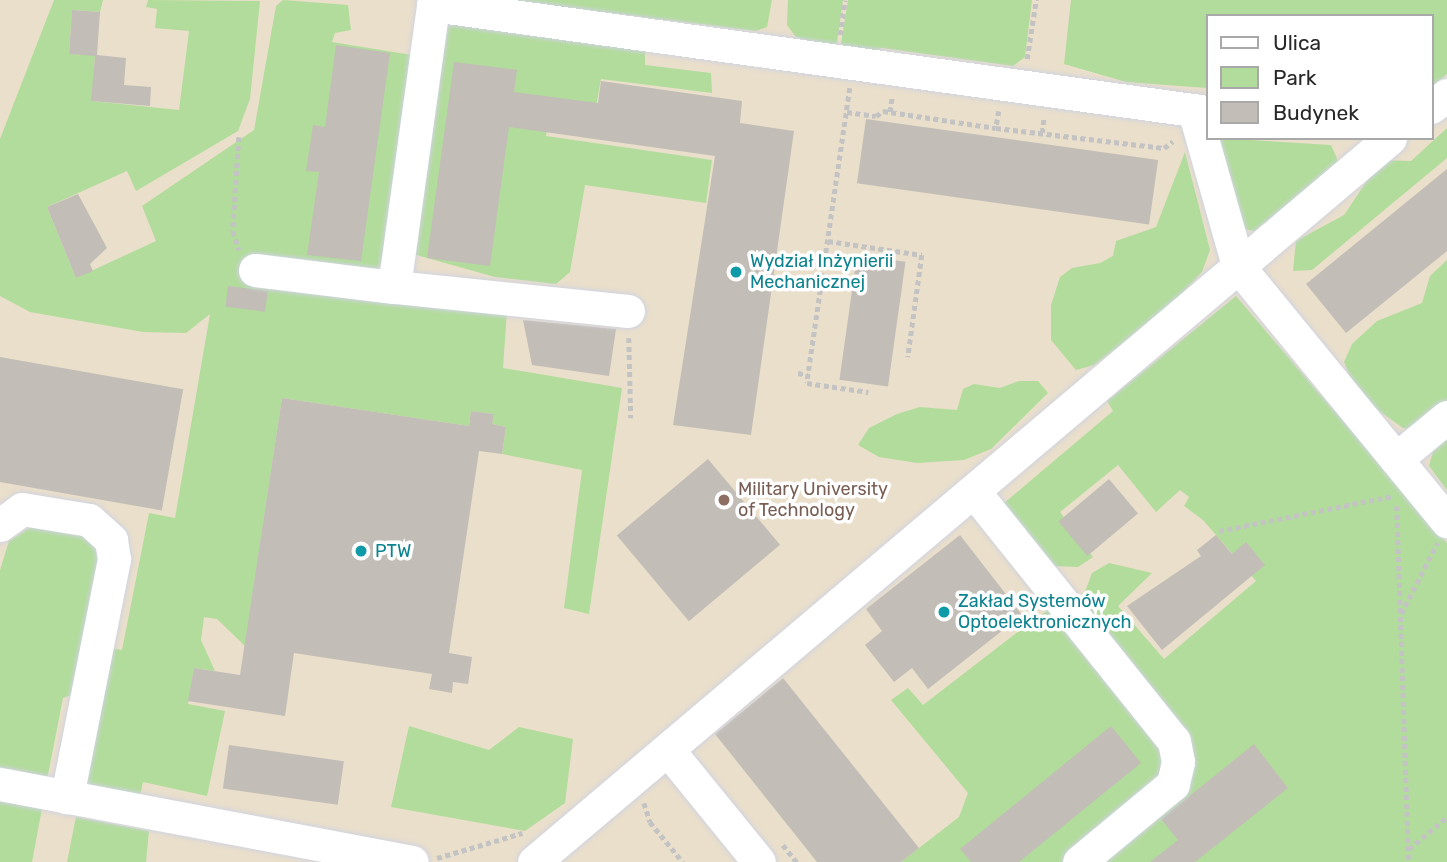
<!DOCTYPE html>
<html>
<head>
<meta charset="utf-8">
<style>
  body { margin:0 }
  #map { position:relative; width:1447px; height:862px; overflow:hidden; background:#e9e3db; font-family:Rubik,sans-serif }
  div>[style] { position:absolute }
  .education>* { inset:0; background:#eadfcb }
  .green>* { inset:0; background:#b2dc9b }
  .building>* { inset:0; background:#c2bdb6; transform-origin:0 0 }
  .path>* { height:4.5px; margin-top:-2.25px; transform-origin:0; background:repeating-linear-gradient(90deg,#c3c3c3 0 5px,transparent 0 8.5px) }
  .roads { filter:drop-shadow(0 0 2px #d0d3e0) drop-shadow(0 0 2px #d0d3e0) }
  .minor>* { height:33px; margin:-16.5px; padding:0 16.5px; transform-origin:16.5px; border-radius:16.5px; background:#fff }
  .dots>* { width:19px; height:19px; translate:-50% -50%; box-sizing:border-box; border:4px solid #fff; border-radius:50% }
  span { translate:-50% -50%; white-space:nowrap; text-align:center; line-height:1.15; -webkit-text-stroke:7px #fff; paint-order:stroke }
  .culture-label { font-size:18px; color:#0d838f }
  .left { translate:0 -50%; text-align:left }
  .education-label { font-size:18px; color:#785e54 }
  .legend { position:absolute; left:1206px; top:14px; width:228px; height:126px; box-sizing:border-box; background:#fff; border:2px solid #a9a9a9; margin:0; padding:9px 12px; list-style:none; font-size:21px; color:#282828 }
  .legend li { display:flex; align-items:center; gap:14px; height:35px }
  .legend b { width:35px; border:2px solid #a9a9a9 }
</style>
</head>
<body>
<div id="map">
  <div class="education">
    <i style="clip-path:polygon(evenodd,0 0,1447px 0,1447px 862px,0 862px,0 0,1207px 16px,1431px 16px,1431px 138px,1207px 138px,1207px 16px)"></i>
  </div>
  <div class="green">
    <i style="clip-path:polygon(54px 0,103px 0,100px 12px,72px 10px,69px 54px,95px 55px,92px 101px,179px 110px,189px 31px,155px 28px,157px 9px,146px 7px,148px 0,260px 1px,250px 99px,238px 131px,136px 191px,127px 171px,47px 207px,76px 278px,156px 241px,142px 206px,254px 130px,276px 6px,283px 0,348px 5px,351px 30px,335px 33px,332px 42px,418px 56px,392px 247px,377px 269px,507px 311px,503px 368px,622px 388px,589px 614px,564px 608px,582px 470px,502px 454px,506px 427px,492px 424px,494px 414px,471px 411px,469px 426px,282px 398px,245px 646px,217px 619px,204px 617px,201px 640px,215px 671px,194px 668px,188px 704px,225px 711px,207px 796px,143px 782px,140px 796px,79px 785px,105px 647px,122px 650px,149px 513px,175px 518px,210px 314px,186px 333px,143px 332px,30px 312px,0 296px,0 139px)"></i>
    <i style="clip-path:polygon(505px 0,772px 0,767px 27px,756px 31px)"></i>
    <i style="clip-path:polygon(788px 0,843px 0,836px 49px,796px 37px,787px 25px)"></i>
    <i style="clip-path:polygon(848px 0,1032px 0,1025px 57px,1013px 66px,882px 48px,867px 53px,840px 50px)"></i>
    <i style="clip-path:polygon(1071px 0,1447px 0,1447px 74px,1431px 88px,1431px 16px,1207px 16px,1207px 88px,1126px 82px,1064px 64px)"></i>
    <i style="clip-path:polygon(448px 22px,645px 50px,645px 65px,711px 73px,712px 93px,601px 79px,596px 107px,550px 102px,546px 136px,712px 160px,706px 203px,585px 185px,570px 272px,556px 284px,495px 277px,413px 254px)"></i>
    <i style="clip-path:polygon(1447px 128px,1447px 158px,1312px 270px,1293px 271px,1296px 241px,1344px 215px,1381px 160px,1411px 161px)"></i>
    <i style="clip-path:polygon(1218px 138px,1331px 145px,1339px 163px,1254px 231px,1244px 229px)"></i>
    <i style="clip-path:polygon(1185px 152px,1210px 250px,1202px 272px,1166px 310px,1094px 365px,1076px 370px,1051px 340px,1051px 305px,1060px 277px,1072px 268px,1100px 263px,1113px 256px,1116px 241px,1156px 227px)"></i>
    <i style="clip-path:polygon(1447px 260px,1447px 410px,1419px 430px,1403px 428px,1357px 395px,1344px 362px,1352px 344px,1377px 321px,1422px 303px,1430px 276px)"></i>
    <i style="clip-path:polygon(1236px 296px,1447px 543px,1447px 862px,901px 862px,959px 817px,968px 793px,891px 700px,908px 688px,923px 705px,1037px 617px,1051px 609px,1079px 608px,1092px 573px,1109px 563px,1152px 573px,1118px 606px,1164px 659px,1256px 581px,1203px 520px,1184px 506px,1189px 497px,1180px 490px,1156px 512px,1118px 465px,1060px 512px,1093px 557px,1078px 567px,1051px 566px,1003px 504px,1113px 411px,1107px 401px)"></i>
    <i style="clip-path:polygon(1019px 381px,1038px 381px,1048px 393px,991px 449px,964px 460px,917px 463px,879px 457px,858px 445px,869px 428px,897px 414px,920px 407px,957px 410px,963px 389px,974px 384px,1000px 388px)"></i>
    <i style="clip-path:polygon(1447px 437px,1447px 490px,1429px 466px,1434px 448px)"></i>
    <i style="clip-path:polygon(37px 523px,77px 530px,96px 550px,98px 567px,72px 695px,63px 698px,46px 785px,0 776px,0 570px,9px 541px)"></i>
    <i style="clip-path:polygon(409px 726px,489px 750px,519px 727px,573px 739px,565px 803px,525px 831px,391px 807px)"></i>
    <i style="clip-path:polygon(0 795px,43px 803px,32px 862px,0 862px)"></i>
    <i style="clip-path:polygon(76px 817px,149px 831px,146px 862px,67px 862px)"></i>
  </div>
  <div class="building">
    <i style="clip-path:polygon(72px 10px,100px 12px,97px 55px,126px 58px,124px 85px,151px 87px,150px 106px,91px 101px,95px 56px,69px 54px)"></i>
    <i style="clip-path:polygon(336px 45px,390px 53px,361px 261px,307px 255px,319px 172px,306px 171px,313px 125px,325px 127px)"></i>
    <i style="clip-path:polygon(454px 62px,517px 70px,514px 92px,598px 103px,601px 81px,742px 101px,740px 123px,794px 131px,751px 435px,673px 425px,715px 156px,509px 127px,490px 266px,427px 258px)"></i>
    <i style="left:866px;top:119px;width:295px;height:65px;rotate:8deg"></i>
    <i style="clip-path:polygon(1447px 169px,1447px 251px,1346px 333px,1306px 284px)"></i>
    <i style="clip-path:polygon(78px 194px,107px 248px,90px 264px,93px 271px,76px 278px,47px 207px)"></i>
    <i style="left:857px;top:255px;width:49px;height:126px;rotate:8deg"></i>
    <i style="left:228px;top:286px;width:40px;height:21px;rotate:7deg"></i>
    <i style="clip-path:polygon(523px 320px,616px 329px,609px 376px,532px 365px)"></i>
    <i style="left:0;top:357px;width:186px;height:123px;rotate:10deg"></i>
    <i style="clip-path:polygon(282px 398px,469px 426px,471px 411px,494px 414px,492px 424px,506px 427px,502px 454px,479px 451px,449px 653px,472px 657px,468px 684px,453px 682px,452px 693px,429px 689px,432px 674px,294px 653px,285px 716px,188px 701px,194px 668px,240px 675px)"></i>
    <i style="left:708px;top:459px;width:112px;height:119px;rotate:50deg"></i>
    <i style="left:1109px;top:479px;width:45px;height:66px;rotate:50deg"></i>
    <i style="clip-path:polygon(960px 535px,1022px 615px,928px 689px,912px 668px,894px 682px,865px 645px,882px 631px,866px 609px)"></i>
    <i style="clip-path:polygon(1216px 535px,1232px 554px,1246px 542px,1265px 565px,1162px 650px,1127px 606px,1201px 556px,1197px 550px)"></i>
    <i style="clip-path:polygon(783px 678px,919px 848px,901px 862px,817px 862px,715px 734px)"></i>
    <i style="clip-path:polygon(1111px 726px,1141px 763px,1019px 862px,971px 862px,960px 849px)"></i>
    <i style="clip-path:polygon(1254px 744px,1288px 788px,1195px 862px,1150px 862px,1178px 840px,1161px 819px)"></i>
    <i style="left:229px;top:745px;width:116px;height:44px;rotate:8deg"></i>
  </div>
  <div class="path">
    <i style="left:840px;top:35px;width:35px;rotate:-82deg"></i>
    <i style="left:1027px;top:59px;width:60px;rotate:-81.3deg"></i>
    <i style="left:850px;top:88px;width:298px;rotate:98.3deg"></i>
    <i style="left:807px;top:383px;width:62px;rotate:8.4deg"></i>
    <i style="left:999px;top:111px;width:17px;rotate:100deg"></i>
    <i style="left:996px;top:128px;width:169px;rotate:6.8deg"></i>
    <i style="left:1164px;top:148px;width:11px;rotate:-38deg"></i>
    <i style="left:847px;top:112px;width:29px;rotate:8deg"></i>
    <i style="left:876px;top:116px;width:9px;rotate:-36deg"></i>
    <i style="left:883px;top:111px;width:114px;rotate:8.6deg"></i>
    <i style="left:890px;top:112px;width:16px;rotate:-83deg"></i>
    <i style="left:1042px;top:133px;width:16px;rotate:-83deg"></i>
    <i style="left:239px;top:137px;width:94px;rotate:93.7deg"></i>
    <i style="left:233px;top:231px;width:20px;rotate:72deg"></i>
    <i style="left:828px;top:241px;width:95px;rotate:8.5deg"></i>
    <i style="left:922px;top:255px;width:103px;rotate:97.8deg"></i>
    <i style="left:629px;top:338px;width:80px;rotate:88.6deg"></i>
    <i style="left:798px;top:373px;width:10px;rotate:11deg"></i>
    <i style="left:1397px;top:506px;width:356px;rotate:88.1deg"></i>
    <i style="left:1219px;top:531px;width:177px;rotate:-11.4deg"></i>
    <i style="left:1401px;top:614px;width:80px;rotate:-63.1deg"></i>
    <i style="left:644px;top:803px;width:20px;rotate:72deg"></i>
    <i style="left:650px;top:822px;width:52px;rotate:50.5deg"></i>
    <i style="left:783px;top:845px;width:22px;rotate:51deg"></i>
    <i style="left:1409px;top:849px;width:50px;rotate:-40.1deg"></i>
    <i style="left:437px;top:858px;width:89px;rotate:-16.4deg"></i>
  </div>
  <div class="roads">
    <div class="minor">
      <i style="left:1431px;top:107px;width:20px;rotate:-37deg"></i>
      <i style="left:1194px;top:110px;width:162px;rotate:74.2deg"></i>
      <i style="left:1238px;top:266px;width:330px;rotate:50.7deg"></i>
      <i style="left:255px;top:270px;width:140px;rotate:7deg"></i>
      <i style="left:628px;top:311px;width:235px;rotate:-174.1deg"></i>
      <i style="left:394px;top:287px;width:285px;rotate:-82.1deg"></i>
      <i style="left:433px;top:5px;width:781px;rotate:7.87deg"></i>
      <i style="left:1396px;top:459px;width:66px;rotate:-39.5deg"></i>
      <i style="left:975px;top:493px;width:318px;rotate:51.3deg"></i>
      <i style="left:1174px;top:741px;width:21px;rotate:79deg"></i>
      <i style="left:1178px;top:762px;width:23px;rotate:103deg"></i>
      <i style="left:1173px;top:784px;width:122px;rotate:140.3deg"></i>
      <i style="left:0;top:525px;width:27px;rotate:-36deg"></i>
      <i style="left:22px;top:509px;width:68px;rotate:9.3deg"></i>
      <i style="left:89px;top:520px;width:30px;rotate:42deg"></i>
      <i style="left:111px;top:540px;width:19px;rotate:81deg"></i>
      <i style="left:114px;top:559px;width:243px;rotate:101.2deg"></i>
      <i style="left:668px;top:750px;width:144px;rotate:50.9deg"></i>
      <i style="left:0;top:784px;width:419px;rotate:10.7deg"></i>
      <i style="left:534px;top:862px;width:1121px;rotate:-40.22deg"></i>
    </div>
  </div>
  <div class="dots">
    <i style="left:736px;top:272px;background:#0f9aa8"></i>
    <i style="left:724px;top:500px;background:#8d6e63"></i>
    <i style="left:361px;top:551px;background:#0f9aa8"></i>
    <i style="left:944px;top:612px;background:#0f9aa8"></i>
  </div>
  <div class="culture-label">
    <span class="left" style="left:750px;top:272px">Wydział Inżynierii<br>Mechanicznej</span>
    <span class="left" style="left:375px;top:551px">PTW</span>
    <span class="left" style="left:958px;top:612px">Zakład Systemów<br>Optoelektronicznych</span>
  </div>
  <div class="education-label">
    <span class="left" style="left:738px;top:500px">Military University<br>of Technology</span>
  </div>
  <ul class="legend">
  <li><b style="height:9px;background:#fff"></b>Ulica</li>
  <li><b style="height:19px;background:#b2dc9b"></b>Park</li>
  <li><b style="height:19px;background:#c2bdb6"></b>Budynek</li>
  </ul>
</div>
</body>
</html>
